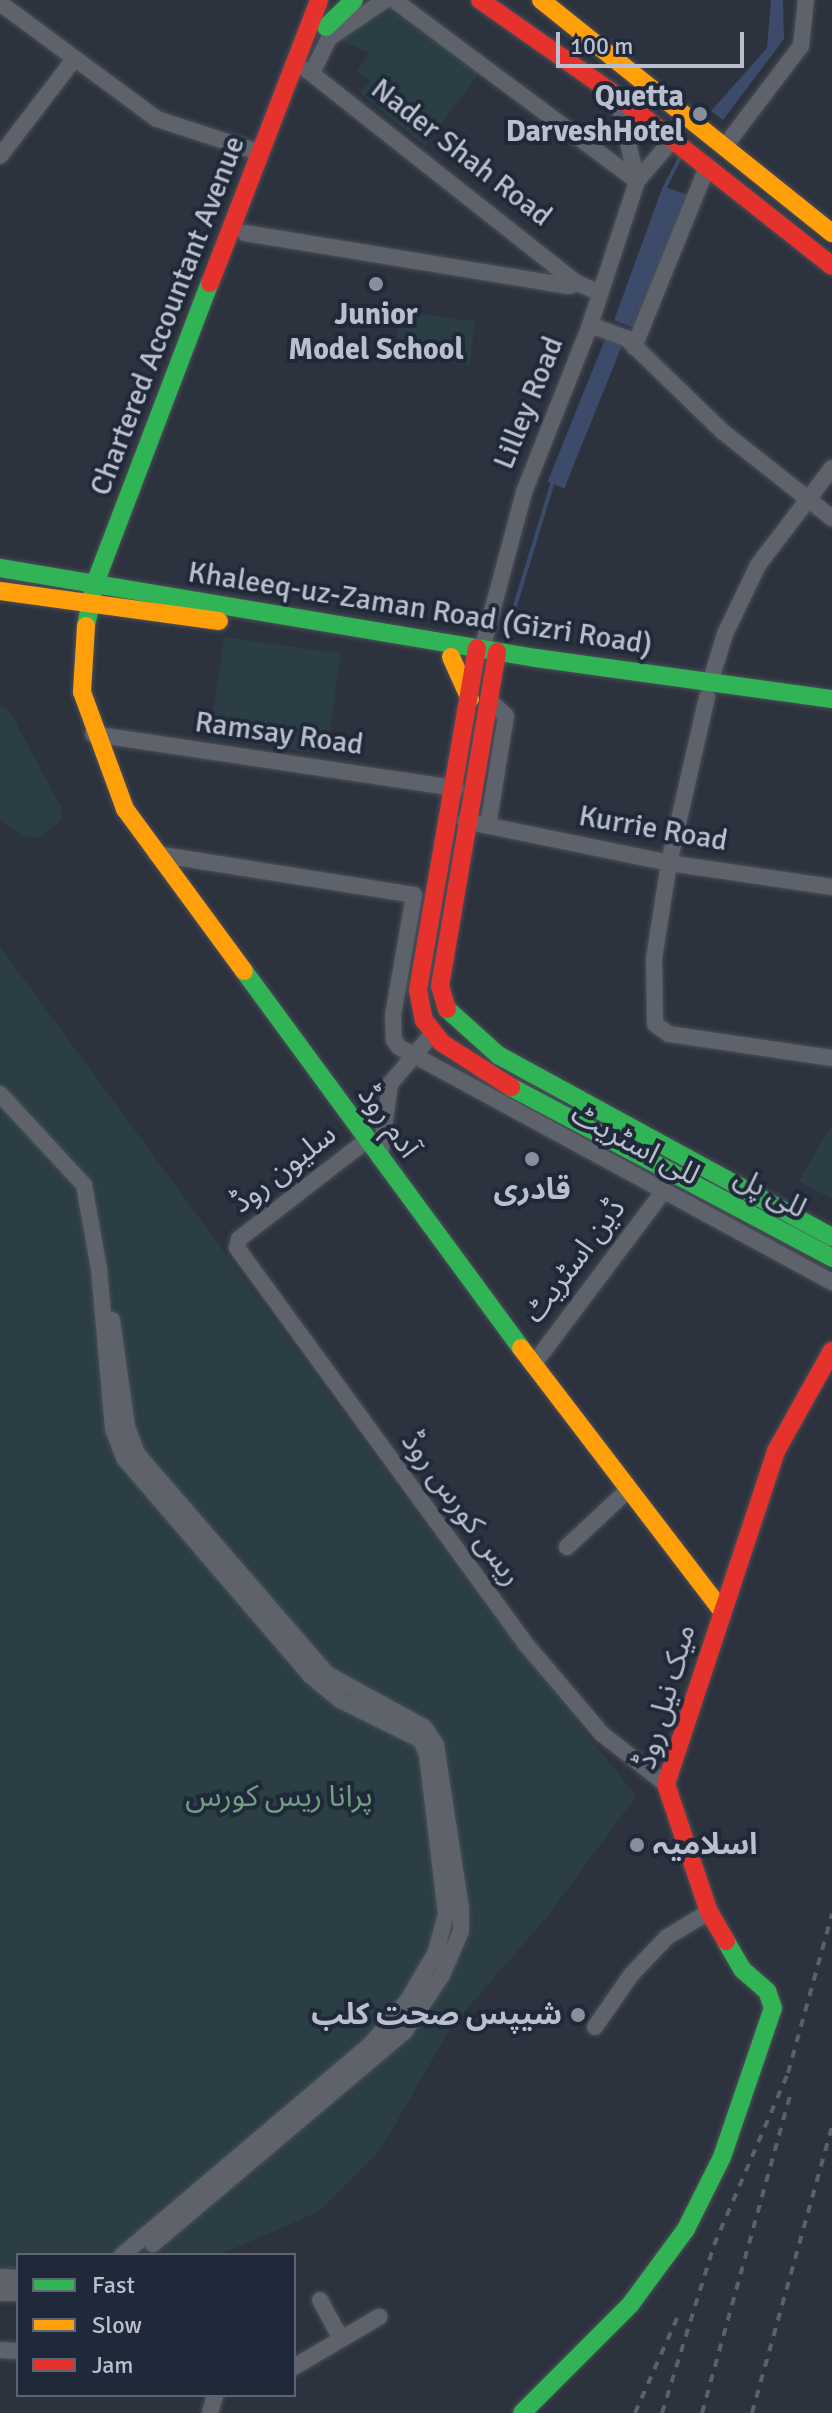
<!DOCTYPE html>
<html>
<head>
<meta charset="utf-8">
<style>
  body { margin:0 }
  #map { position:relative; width:832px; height:2413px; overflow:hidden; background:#2d333e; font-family:Signika,"Noto Sans Arabic",sans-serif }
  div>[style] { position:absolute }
  .green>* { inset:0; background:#2a3e44; transform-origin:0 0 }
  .water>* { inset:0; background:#3b4b69; transform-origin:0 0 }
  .stream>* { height:4px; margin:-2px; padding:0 2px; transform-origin:2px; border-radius:2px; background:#3b4b69 }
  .roads { filter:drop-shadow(0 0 2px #4a4e57) drop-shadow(0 0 2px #4a4e57) }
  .street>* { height:16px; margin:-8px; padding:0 8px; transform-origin:8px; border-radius:8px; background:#5e626b }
  .fast>* { height:18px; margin:-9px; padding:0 9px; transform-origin:9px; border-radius:9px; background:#30b455 }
  .slow>* { height:18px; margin:-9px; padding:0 9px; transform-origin:9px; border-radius:9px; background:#ff9f0a }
  .jam>* { height:18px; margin:-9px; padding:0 9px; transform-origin:9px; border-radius:9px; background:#e5322d }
  .rail>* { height:4px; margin-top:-2px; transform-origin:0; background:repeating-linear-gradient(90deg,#5c6169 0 8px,transparent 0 16px) }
  .dots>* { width:22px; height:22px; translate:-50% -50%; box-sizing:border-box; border:4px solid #202939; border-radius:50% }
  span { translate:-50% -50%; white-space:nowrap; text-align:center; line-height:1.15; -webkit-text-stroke:8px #202939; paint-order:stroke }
  .poi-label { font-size:30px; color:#b9bfcd; font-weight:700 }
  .right { translate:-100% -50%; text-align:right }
  .left { translate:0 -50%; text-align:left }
  .street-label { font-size:30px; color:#b9bfcd }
  .park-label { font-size:30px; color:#6f9f7d }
  .legend { position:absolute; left:16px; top:2253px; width:280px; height:144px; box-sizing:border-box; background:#202939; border:2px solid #5d6574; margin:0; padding:10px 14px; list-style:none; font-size:24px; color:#b9bfcd }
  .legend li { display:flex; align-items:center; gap:16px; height:40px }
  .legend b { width:40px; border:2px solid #5d6574 }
  .scale { position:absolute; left:556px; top:32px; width:188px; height:36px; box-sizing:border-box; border:4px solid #b9bfcd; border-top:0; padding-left:10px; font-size:24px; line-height:28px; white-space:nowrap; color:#b9bfcd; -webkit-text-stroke:6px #202939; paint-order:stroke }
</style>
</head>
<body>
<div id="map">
  <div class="green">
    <i style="clip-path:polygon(383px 5px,480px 72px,425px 146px,360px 93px,370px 81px,357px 71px,370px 53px,336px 39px)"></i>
    <i style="left:401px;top:311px;width:75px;height:44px;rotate:8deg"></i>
    <i style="left:224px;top:637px;width:118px;height:102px;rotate:8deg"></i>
    <i style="clip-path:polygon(0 704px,9px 710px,62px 809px,61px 820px,39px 838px,23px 836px,0 819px)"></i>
    <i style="clip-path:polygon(0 947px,479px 1598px,636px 1796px,547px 1917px,451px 2027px,381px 2149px,320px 2211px,219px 2255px,18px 2255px,18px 2301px,0 2301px)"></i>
    <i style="clip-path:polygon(832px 1124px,832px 1199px,799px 1181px)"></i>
  </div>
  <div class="water">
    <i style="clip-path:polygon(771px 0,783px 0,784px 39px,723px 120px,711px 111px,767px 48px)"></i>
    <i style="left:663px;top:186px;width:29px;height:143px;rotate:20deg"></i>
    <i style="left:606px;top:337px;width:18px;height:156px;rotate:22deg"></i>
  </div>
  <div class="stream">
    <i style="left:664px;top:189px;width:35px;rotate:-63deg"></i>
    <i style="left:507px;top:632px;width:157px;rotate:-73deg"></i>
  </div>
  <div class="roads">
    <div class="street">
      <i style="left:394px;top:0;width:303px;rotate:36.7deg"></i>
      <i style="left:0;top:3px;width:195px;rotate:36.5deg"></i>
      <i style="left:157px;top:119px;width:109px;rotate:18.1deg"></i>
      <i style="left:307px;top:70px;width:344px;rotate:38.3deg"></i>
      <i style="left:312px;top:73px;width:39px;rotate:-64deg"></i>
      <i style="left:329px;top:38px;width:68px;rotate:-34.2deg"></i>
      <i style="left:617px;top:96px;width:87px;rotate:76.8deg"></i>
      <i style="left:725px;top:146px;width:126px;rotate:-52.8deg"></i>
      <i style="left:801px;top:46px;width:46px;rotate:-83.8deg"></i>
      <i style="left:0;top:156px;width:123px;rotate:-52.6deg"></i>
      <i style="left:245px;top:233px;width:328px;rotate:9.3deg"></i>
      <i style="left:569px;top:286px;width:9px;rotate:-21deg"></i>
      <i style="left:577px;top:283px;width:25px;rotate:23deg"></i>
      <i style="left:590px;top:325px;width:38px;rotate:20deg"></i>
      <i style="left:626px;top:338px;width:135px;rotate:44.1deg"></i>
      <i style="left:723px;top:432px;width:139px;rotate:38.3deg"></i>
      <i style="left:634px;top:347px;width:194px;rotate:-67.9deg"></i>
      <i style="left:482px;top:649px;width:163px;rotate:-75deg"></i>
      <i style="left:524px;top:492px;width:180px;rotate:-68.4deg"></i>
      <i style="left:590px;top:325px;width:151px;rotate:-71.9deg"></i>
      <i style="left:637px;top:181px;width:54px;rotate:-49.5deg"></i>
      <i style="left:710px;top:683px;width:51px;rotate:-73deg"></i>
      <i style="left:725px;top:634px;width:76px;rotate:-64.4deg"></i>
      <i style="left:758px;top:565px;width:122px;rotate:-52.7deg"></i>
      <i style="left:707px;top:697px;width:170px;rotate:102.9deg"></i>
      <i style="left:669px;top:863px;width:97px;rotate:98.9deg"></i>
      <i style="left:654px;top:959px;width:65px;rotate:89.1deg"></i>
      <i style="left:655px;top:1024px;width:17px;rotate:36deg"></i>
      <i style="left:669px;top:1034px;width:165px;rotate:8.4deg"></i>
      <i style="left:93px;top:734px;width:367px;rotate:8.5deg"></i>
      <i style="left:465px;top:821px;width:208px;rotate:11.6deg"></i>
      <i style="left:669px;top:863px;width:165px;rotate:8.4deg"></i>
      <i style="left:488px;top:826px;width:111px;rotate:-80.7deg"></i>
      <i style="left:506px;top:716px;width:25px;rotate:-137deg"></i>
      <i style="left:156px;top:854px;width:261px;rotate:9deg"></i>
      <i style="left:414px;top:895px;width:122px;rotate:99.9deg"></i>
      <i style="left:393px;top:1015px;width:25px;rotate:88deg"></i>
      <i style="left:394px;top:1040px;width:9px;rotate:54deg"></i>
      <i style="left:399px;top:1047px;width:493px;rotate:28.5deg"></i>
      <i style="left:0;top:1094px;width:124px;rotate:47.3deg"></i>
      <i style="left:84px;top:1185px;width:85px;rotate:79.9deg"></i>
      <i style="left:99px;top:1269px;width:161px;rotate:85deg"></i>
      <i style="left:113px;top:1429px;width:31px;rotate:69deg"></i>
      <i style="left:124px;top:1458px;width:286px;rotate:49.4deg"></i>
      <i style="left:310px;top:1675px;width:39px;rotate:40deg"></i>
      <i style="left:340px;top:1700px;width:90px;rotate:26.3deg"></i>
      <i style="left:421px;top:1740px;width:16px;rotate:68deg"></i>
      <i style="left:427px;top:1755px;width:160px;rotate:83.2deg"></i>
      <i style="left:446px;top:1914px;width:39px;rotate:105deg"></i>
      <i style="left:436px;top:1952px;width:56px;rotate:120.3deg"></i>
      <i style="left:408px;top:2000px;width:57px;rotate:130.1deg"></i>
      <i style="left:371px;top:2044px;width:326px;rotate:139.7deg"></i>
      <i style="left:367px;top:1140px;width:162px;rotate:142.3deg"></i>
      <i style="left:239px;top:1239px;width:9px;rotate:103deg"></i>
      <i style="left:237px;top:1248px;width:487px;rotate:53.9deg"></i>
      <i style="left:524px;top:1642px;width:121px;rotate:49.7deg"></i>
      <i style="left:602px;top:1734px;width:81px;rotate:38deg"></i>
      <i style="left:380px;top:1158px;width:75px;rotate:-82.3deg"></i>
      <i style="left:390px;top:1084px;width:67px;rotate:-49.9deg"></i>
      <i style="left:112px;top:1320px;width:108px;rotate:82deg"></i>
      <i style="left:127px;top:1427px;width:30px;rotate:69deg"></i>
      <i style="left:138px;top:1455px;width:289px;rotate:49.2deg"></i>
      <i style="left:327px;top:1674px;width:111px;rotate:28.7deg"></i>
      <i style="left:424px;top:1727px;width:22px;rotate:56deg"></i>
      <i style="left:436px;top:1745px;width:166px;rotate:81.3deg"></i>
      <i style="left:461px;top:1909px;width:22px;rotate:90deg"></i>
      <i style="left:461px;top:1931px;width:48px;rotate:113.4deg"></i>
      <i style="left:442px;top:1975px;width:67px;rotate:123.5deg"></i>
      <i style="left:405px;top:2031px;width:330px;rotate:139.8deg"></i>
      <i style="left:533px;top:1365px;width:216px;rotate:-53.1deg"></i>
      <i style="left:567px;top:1547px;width:83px;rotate:-43.1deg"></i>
      <i style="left:595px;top:2027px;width:63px;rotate:-55.3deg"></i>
      <i style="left:631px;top:1975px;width:52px;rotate:-46.5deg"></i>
      <i style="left:667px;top:1937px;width:49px;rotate:-30.8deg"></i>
      <i style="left:0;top:2277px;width:18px;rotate:3deg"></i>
      <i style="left:0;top:2293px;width:18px"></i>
      <i style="left:320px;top:2300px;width:44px;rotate:61.7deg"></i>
      <i style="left:0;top:2350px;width:18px;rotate:3deg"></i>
      <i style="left:294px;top:2367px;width:99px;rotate:-30.5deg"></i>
      <i style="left:210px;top:2413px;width:19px;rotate:-74deg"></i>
    </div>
    <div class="fast">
      <i style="left:326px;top:27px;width:39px;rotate:-44deg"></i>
      <i style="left:0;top:568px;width:544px;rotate:9.53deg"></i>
      <i style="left:536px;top:658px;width:299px;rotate:7.9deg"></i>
      <i style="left:86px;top:626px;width:41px;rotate:-78.7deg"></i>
      <i style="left:94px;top:586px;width:324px;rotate:-69.1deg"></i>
      <i style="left:244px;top:971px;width:468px;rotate:53.7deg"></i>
      <i style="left:447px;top:1009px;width:69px;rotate:42deg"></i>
      <i style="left:498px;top:1055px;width:380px;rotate:28.6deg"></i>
      <i style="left:511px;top:1087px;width:364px;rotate:28deg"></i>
      <i style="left:522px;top:2413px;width:153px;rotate:-45deg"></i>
      <i style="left:630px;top:2305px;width:94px;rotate:-53.6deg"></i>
      <i style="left:686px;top:2229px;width:80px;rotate:-63.4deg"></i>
      <i style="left:722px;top:2157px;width:157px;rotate:-71.1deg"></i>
      <i style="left:773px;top:2008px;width:18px;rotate:-109deg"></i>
      <i style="left:767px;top:1991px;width:33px;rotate:-139deg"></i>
      <i style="left:742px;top:1969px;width:32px;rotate:-120deg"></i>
    </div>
    <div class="slow">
      <i style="left:541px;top:0;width:373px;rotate:38.7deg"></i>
      <i style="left:0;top:591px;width:221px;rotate:7.8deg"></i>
      <i style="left:86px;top:626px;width:66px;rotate:93.5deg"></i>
      <i style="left:82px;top:692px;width:125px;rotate:69.8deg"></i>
      <i style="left:125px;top:809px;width:201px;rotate:53.7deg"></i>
      <i style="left:451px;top:657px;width:46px;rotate:65.7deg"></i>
      <i style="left:521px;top:1348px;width:330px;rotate:52.6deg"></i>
    </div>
    <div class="jam">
      <i style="left:480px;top:0;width:167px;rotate:35deg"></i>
      <i style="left:617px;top:96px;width:274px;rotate:38.3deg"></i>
      <i style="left:210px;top:283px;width:303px;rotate:-68.9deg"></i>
      <i style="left:477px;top:648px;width:347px;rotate:99.8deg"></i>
      <i style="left:418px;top:990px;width:31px;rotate:79deg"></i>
      <i style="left:424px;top:1020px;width:29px;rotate:52deg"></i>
      <i style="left:442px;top:1043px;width:82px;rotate:32.5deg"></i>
      <i style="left:447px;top:1009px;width:24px;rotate:-107deg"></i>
      <i style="left:440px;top:986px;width:339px;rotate:-80.3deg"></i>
      <i style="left:726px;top:1941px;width:34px;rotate:-120deg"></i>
      <i style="left:709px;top:1912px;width:135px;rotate:-108.6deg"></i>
      <i style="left:666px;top:1784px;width:351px;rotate:-71.7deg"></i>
      <i style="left:776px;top:1451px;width:115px;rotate:-60.8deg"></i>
    </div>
  </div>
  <div class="rail">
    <i style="left:635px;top:2413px;width:104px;rotate:-66.1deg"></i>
    <i style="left:662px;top:2413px;width:176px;rotate:-72.8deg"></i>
    <i style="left:714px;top:2245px;width:187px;rotate:-66.7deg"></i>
    <i style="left:788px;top:2073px;width:165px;rotate:-74.5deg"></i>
    <i style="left:702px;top:2413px;width:330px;rotate:-74.5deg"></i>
    <i style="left:752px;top:2413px;width:297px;rotate:-74.4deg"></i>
  </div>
  <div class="dots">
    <i style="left:700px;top:114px;background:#888e9b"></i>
    <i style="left:376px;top:284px;background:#888e9b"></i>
    <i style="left:532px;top:1159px;background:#888e9b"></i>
    <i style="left:637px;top:1845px;background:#888e9b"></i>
    <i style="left:578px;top:2015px;background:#888e9b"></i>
  </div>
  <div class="poi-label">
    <span class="right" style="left:684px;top:114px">Quetta<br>DarveshHotel</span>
    <span style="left:376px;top:332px">Junior<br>Model School</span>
    <span style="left:532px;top:1190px">قادری</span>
    <span class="left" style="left:653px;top:1845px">اسلامیہ</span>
    <span class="right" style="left:562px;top:2015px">شیپس صحت کلب</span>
  </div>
  <div class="street-label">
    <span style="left:461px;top:153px;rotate:38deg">Nader Shah Road</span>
    <span style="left:168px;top:316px;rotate:-69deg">Chartered Accountant Avenue</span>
    <span style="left:529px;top:403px;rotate:-68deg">Lilley Road</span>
    <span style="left:420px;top:609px;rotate:9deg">Khaleeq-uz-Zaman Road (Gizri Road)</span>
    <span style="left:279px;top:734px;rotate:8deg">Ramsay Road</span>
    <span style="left:653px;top:829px;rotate:10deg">Kurrie Road</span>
    <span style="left:388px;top:1122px;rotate:54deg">آدم روڈ</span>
    <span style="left:635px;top:1145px;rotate:28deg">للی اسٹریٹ</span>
    <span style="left:284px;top:1169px;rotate:-38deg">سلیون روڈ</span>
    <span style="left:770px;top:1193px;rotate:28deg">للی پل</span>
    <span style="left:575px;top:1261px;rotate:-53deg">ڈین اسٹریٹ</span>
    <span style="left:461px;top:1509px;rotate:54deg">ریس کورس روڈ</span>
    <span style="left:666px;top:1697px;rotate:-74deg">میک نیل روڈ</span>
  </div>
  <div class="park-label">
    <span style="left:279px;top:1797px">پرانا ریس کورس</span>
  </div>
  <ul class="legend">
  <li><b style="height:10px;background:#30b455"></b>Fast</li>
  <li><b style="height:10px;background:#ff9f0a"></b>Slow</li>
  <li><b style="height:10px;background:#e5322d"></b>Jam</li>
  </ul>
  <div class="scale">100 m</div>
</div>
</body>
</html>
